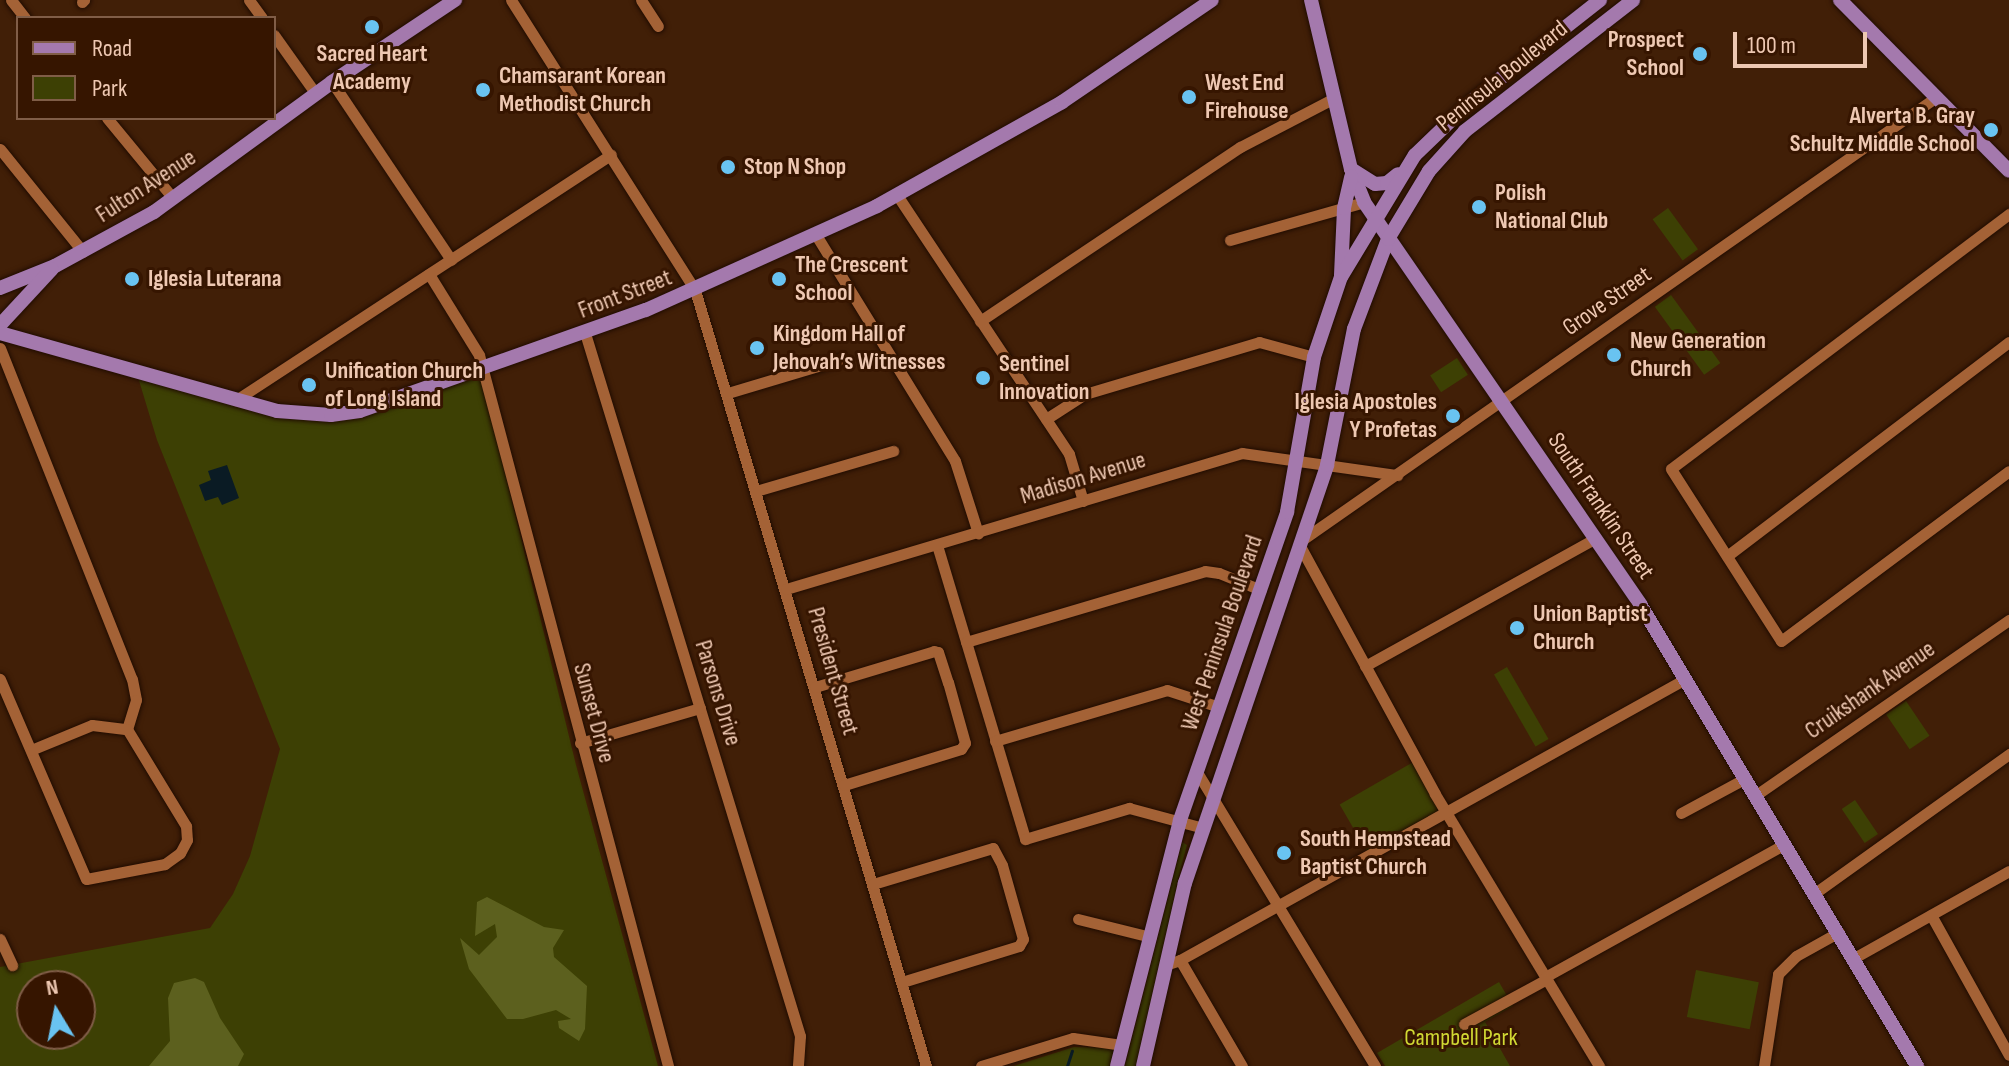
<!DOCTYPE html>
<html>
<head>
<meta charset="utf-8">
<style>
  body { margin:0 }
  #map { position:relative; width:2009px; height:1066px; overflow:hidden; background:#411f07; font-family:"Sofia Sans Condensed",sans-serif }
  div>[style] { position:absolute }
  .green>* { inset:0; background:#3d4004; transform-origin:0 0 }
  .forest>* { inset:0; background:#5c601e }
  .water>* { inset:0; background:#0a1b24 }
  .stream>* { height:3px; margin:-1.5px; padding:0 1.5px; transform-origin:1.5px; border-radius:1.5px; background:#0a1b24 }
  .roads { filter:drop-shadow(0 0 2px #200c01) drop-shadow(0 0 2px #200c01) }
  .minor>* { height:11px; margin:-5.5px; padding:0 5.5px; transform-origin:5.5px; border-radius:5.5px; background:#a46236 }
  .major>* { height:14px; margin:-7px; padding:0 7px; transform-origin:7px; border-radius:7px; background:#a479ad }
  .dots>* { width:22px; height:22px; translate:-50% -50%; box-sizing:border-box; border:4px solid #361500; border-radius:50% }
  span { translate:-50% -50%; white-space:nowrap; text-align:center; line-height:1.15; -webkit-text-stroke:6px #361500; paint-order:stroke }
  .poi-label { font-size:24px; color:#eec8b2; font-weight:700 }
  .right { translate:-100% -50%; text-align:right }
  .left { translate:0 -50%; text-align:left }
  .street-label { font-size:24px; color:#eec8b2 }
  .park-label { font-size:24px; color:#d1d933 }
  .legend { position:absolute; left:16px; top:16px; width:260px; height:104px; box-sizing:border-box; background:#361500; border:2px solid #805d47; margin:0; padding:10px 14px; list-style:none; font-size:24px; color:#eec8b2 }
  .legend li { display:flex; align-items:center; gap:16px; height:40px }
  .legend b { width:40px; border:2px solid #805d47 }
  .north { position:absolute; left:16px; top:970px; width:80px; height:80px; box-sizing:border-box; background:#361500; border:2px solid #805d47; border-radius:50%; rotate:350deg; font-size:22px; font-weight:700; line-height:32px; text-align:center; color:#eec8b2 }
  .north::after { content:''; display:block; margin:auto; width:28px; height:36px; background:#69c3f1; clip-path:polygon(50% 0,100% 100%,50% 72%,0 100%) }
  .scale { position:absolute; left:1733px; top:32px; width:134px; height:36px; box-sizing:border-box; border:4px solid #eec8b2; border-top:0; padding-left:10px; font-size:24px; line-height:28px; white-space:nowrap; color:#eec8b2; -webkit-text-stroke:6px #361500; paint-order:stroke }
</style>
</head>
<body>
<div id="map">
  <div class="green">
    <i style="left:1668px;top:208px;width:51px;height:19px;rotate:54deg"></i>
    <i style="left:1671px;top:295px;width:84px;height:20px;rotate:54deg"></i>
    <i style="left:1457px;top:358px;width:20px;height:32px;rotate:57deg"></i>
    <i style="clip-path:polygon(evenodd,137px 374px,328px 417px,481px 374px,576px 765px,658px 1066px,0 1066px,0 967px,210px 928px,233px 894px,250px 856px,280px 749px,157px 440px,137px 374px,32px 986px,80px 986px,80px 1034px,32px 1034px,32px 986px)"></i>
    <i style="left:1507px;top:667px;width:83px;height:15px;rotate:60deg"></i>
    <i style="left:1906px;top:701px;width:42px;height:24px;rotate:56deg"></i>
    <i style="left:1415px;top:761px;width:59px;height:87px;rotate:60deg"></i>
    <i style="left:1855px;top:800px;width:41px;height:16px;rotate:56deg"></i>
    <i style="clip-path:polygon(1182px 842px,1187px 845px,1176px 887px,1175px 906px,1137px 1066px,1125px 1066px)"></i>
    <i style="left:1696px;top:970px;width:64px;height:48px;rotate:11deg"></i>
    <i style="clip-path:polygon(1499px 982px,1513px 1006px,1485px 1022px,1510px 1066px,1385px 1066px,1377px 1053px)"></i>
    <i style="clip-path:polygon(1074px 1047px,1117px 1048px,1111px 1066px,1014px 1066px)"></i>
  </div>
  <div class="forest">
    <i style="clip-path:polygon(487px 897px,544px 927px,564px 930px,553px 948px,554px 957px,587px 986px,585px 1029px,579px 1041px,559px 1028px,558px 1021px,571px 1019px,556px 1010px,523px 1019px,507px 1019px,469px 969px,460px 938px,479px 955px,497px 937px,495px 924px,475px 936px,477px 902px)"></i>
    <i style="clip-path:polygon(195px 978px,204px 982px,220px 1018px,244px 1054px,238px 1066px,149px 1066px,170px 1041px,168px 998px,174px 983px)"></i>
  </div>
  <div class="water">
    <i style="clip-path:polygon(227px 465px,239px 498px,222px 505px,218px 497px,205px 501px,199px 485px,211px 480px,208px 471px)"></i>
  </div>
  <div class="stream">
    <i style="left:1067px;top:1066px;width:16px;rotate:-72deg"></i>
  </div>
  <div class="roads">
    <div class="minor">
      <i style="left:11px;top:0;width:23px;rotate:52deg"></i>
      <i style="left:249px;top:0;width:22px;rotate:54deg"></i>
      <i style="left:511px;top:0;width:343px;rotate:57.6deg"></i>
      <i style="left:695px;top:290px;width:810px;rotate:73.42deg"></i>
      <i style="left:641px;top:0;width:31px;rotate:57deg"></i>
      <i style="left:82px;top:2px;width:3px;rotate:-45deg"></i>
      <i style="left:274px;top:35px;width:72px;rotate:54.6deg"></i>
      <i style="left:332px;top:82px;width:214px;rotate:56.2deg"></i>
      <i style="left:107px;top:118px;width:104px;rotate:50.5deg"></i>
      <i style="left:0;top:149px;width:132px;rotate:51.1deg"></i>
      <i style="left:897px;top:195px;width:311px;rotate:56.4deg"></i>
      <i style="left:1069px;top:454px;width:49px;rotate:73.4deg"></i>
      <i style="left:2009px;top:214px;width:423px;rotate:143deg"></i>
      <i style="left:1671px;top:469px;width:204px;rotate:57.4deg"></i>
      <i style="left:1781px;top:641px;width:284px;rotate:-36.7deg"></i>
      <i style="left:816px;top:235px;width:265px;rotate:58.4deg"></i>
      <i style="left:955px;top:461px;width:76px;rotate:72.3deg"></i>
      <i style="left:1230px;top:240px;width:139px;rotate:-15.8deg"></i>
      <i style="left:429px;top:274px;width:95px;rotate:58.3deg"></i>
      <i style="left:479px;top:355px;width:736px;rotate:75.11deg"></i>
      <i style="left:980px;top:321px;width:313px;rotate:-33.8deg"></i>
      <i style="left:1240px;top:147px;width:106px;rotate:-27.5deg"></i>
      <i style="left:585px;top:333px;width:735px;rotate:72.99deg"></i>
      <i style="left:800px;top:1036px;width:30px;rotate:94deg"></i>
      <i style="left:0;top:348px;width:356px;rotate:68.3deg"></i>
      <i style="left:132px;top:679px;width:21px;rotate:79deg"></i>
      <i style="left:136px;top:700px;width:30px;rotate:107deg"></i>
      <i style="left:127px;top:729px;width:114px;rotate:58.7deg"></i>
      <i style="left:186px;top:826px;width:14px;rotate:86deg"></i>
      <i style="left:187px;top:840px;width:15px;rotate:118deg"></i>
      <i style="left:180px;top:853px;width:19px;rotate:144deg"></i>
      <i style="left:165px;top:864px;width:80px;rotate:169.2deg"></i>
      <i style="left:86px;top:879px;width:218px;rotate:-113.3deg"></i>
      <i style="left:728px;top:393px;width:118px;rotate:-16.7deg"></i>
      <i style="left:236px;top:400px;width:448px;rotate:-33.2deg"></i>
      <i style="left:1046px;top:419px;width:46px;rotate:-32.7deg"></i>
      <i style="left:1085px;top:394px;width:182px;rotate:-16.6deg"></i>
      <i style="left:1259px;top:342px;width:57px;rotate:15.3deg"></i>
      <i style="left:756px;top:491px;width:143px;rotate:-16.3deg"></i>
      <i style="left:1302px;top:540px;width:772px;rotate:-34.93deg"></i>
      <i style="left:937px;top:545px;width:307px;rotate:73.3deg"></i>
      <i style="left:1025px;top:839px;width:109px;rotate:-16.6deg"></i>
      <i style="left:1129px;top:808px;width:77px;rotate:15.1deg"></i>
      <i style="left:1300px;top:546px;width:282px;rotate:61.4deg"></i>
      <i style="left:1435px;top:794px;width:318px;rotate:58.9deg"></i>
      <i style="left:1727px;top:556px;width:354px;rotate:-37.2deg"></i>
      <i style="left:786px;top:589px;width:476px;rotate:-16.6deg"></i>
      <i style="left:1242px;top:453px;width:157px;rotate:8.1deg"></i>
      <i style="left:966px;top:642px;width:249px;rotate:-16.5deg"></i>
      <i style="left:1205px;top:571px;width:14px;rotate:8deg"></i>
      <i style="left:1219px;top:573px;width:45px;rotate:22deg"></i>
      <i style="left:1365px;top:666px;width:264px;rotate:-29deg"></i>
      <i style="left:815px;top:687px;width:124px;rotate:-16.8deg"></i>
      <i style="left:934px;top:651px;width:4px;rotate:14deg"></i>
      <i style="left:938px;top:652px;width:32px;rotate:72deg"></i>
      <i style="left:948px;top:682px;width:63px;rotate:74.4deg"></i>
      <i style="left:965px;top:743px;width:7px;rotate:124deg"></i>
      <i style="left:961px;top:749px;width:122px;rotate:162.9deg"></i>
      <i style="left:995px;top:741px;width:179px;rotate:-16.5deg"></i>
      <i style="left:1167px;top:690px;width:55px;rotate:18.1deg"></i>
      <i style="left:580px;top:743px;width:125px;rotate:-16.3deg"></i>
      <i style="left:31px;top:750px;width:66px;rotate:-22.3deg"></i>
      <i style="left:92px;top:725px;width:35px;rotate:7deg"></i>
      <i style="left:1197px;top:772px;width:344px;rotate:58.8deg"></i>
      <i style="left:1756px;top:795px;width:308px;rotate:-34.7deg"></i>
      <i style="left:1681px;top:813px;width:74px;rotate:-28.3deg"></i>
      <i style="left:873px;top:884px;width:125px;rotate:-16.7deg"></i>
      <i style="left:993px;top:848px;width:19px;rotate:62deg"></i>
      <i style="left:1002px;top:865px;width:77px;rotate:74.2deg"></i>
      <i style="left:1023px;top:939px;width:8px;rotate:120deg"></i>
      <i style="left:1019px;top:946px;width:122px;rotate:162.9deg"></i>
      <i style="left:1815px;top:893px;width:239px;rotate:-35.6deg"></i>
      <i style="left:1931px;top:915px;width:160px;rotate:60.9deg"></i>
      <i style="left:1078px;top:919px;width:75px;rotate:13.9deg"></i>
      <i style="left:0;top:939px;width:29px;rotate:65deg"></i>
      <i style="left:1854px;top:958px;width:178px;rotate:-29.3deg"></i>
      <i style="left:1180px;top:960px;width:123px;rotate:59.7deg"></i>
      <i style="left:1165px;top:965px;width:16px;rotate:-18deg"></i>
      <i style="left:1180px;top:960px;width:578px;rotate:-29.09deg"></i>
      <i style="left:1545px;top:977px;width:274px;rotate:-29deg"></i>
      <i style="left:1464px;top:1024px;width:94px;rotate:-28.5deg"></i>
      <i style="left:981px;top:1066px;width:96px;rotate:-16.9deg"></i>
      <i style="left:1073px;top:1038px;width:49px;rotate:8.1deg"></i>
      <i style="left:1764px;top:1066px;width:93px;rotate:-81.3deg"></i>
      <i style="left:1778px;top:974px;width:25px;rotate:-45deg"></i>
      <i style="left:1796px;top:956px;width:49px;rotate:-29.2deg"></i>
    </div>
    <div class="major">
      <i style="left:1311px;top:0;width:174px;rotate:76.7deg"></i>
      <i style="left:1351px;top:169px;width:35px;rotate:68deg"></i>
      <i style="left:1364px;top:202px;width:488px;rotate:55.5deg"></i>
      <i style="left:1640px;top:604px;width:539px;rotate:59.05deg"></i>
      <i style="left:1840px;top:0;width:240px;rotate:45.3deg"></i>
      <i style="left:1351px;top:169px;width:28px;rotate:32deg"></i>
      <i style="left:1375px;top:184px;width:12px;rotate:-5deg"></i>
      <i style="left:1387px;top:183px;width:14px;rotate:-39deg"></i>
      <i style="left:1341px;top:275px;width:67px;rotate:-87.4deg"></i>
      <i style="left:1344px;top:208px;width:32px;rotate:-77deg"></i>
      <i style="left:0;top:288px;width:59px;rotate:-21.8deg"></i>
      <i style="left:55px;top:266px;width:113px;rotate:-28.6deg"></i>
      <i style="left:154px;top:212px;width:220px;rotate:-36.1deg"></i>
      <i style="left:332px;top:82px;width:148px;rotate:-33.7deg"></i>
      <i style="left:0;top:325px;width:76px;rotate:-47.1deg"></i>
      <i style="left:0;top:333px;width:288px;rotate:15.7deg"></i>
      <i style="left:277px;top:411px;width:54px;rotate:4.2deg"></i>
      <i style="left:331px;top:415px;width:29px;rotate:-8deg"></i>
      <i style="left:360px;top:411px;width:303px;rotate:-19.5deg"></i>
      <i style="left:646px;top:310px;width:253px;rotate:-24.2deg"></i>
      <i style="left:877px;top:206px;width:212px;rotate:-29.3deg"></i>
      <i style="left:1062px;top:102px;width:181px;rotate:-34.2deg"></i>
      <i style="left:1117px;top:1066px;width:254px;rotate:-75.6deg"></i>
      <i style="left:1180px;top:820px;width:326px;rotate:-70.8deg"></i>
      <i style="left:1287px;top:512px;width:157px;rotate:-80.1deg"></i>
      <i style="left:1314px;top:357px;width:84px;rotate:-71.4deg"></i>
      <i style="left:1341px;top:277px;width:143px;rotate:-58.8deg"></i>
      <i style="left:1415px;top:155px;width:74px;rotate:-43.9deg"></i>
      <i style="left:1468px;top:104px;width:168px;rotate:-38.2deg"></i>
      <i style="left:1143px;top:1066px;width:188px;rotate:-77.1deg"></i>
      <i style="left:1185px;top:883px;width:441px;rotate:-71.2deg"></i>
      <i style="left:1327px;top:465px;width:139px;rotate:-78.8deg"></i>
      <i style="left:1354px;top:329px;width:96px;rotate:-69.3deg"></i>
      <i style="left:1388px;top:239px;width:79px;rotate:-58.9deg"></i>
      <i style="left:1429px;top:171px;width:54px;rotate:-48deg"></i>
      <i style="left:1465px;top:131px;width:213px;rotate:-37.9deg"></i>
    </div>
  </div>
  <div class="dots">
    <i style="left:372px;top:27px;background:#69c3f1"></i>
    <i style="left:1700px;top:54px;background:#69c3f1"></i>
    <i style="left:483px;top:90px;background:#69c3f1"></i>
    <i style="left:1189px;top:97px;background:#69c3f1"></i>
    <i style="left:1991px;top:130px;background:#69c3f1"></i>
    <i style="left:728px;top:167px;background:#69c3f1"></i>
    <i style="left:1479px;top:207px;background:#69c3f1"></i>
    <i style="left:132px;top:279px;background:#69c3f1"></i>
    <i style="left:779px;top:279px;background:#69c3f1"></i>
    <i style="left:757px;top:348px;background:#69c3f1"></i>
    <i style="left:1614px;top:355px;background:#69c3f1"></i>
    <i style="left:983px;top:378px;background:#69c3f1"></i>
    <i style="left:309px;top:385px;background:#69c3f1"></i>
    <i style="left:1453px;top:416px;background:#69c3f1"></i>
    <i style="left:1517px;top:628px;background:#69c3f1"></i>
    <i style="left:1284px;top:853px;background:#69c3f1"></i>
  </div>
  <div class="poi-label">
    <span class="right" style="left:1684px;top:54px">Prospect<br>School</span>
    <span style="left:372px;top:68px">Sacred Heart<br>Academy</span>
    <span class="left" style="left:499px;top:90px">Chamsarant Korean<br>Methodist Church</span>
    <span class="left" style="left:1205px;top:97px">West End<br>Firehouse</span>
    <span class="right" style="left:1975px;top:130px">Alverta B. Gray<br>Schultz Middle School</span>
    <span class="left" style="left:744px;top:167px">Stop N Shop</span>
    <span class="left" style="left:1495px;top:207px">Polish<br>National Club</span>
    <span class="left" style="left:795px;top:279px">The Crescent<br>School</span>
    <span class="left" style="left:148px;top:279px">Iglesia Luterana</span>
    <span class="left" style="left:773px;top:348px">Kingdom Hall of<br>Jehovah’s Witnesses</span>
    <span class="left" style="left:1630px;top:355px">New Generation<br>Church</span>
    <span class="left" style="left:999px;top:378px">Sentinel<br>Innovation</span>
    <span class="left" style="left:325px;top:385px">Unification Church<br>of Long Island</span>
    <span class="right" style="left:1437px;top:416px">Iglesia Apostoles<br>Y Profetas</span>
    <span class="left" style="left:1533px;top:628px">Union Baptist<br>Church</span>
    <span class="left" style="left:1300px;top:853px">South Hempstead<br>Baptist Church</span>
  </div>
  <div class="street-label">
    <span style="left:1502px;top:76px;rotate:-39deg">Peninsula Boulevard</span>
    <span style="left:146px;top:186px;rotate:-33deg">Fulton Avenue</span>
    <span style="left:625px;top:294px;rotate:-21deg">Front Street</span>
    <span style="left:1607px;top:301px;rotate:-35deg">Grove Street</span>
    <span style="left:1083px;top:478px;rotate:-17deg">Madison Avenue</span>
    <span style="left:1601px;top:506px;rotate:56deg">South Franklin Street</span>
    <span style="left:1222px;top:633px;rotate:-71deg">West Peninsula Boulevard</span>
    <span style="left:833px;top:671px;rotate:74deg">President Street</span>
    <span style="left:1870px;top:690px;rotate:-35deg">Cruikshank Avenue</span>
    <span style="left:718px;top:693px;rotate:73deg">Parsons Drive</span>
    <span style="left:594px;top:713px;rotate:75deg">Sunset Drive</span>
  </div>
  <div class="park-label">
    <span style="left:1461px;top:1038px">Campbell Park</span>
  </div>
  <ul class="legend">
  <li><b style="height:10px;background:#a479ad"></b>Road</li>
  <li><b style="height:22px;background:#3d4004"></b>Park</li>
  </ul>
  <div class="north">N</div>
  <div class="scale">100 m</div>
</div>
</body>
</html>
